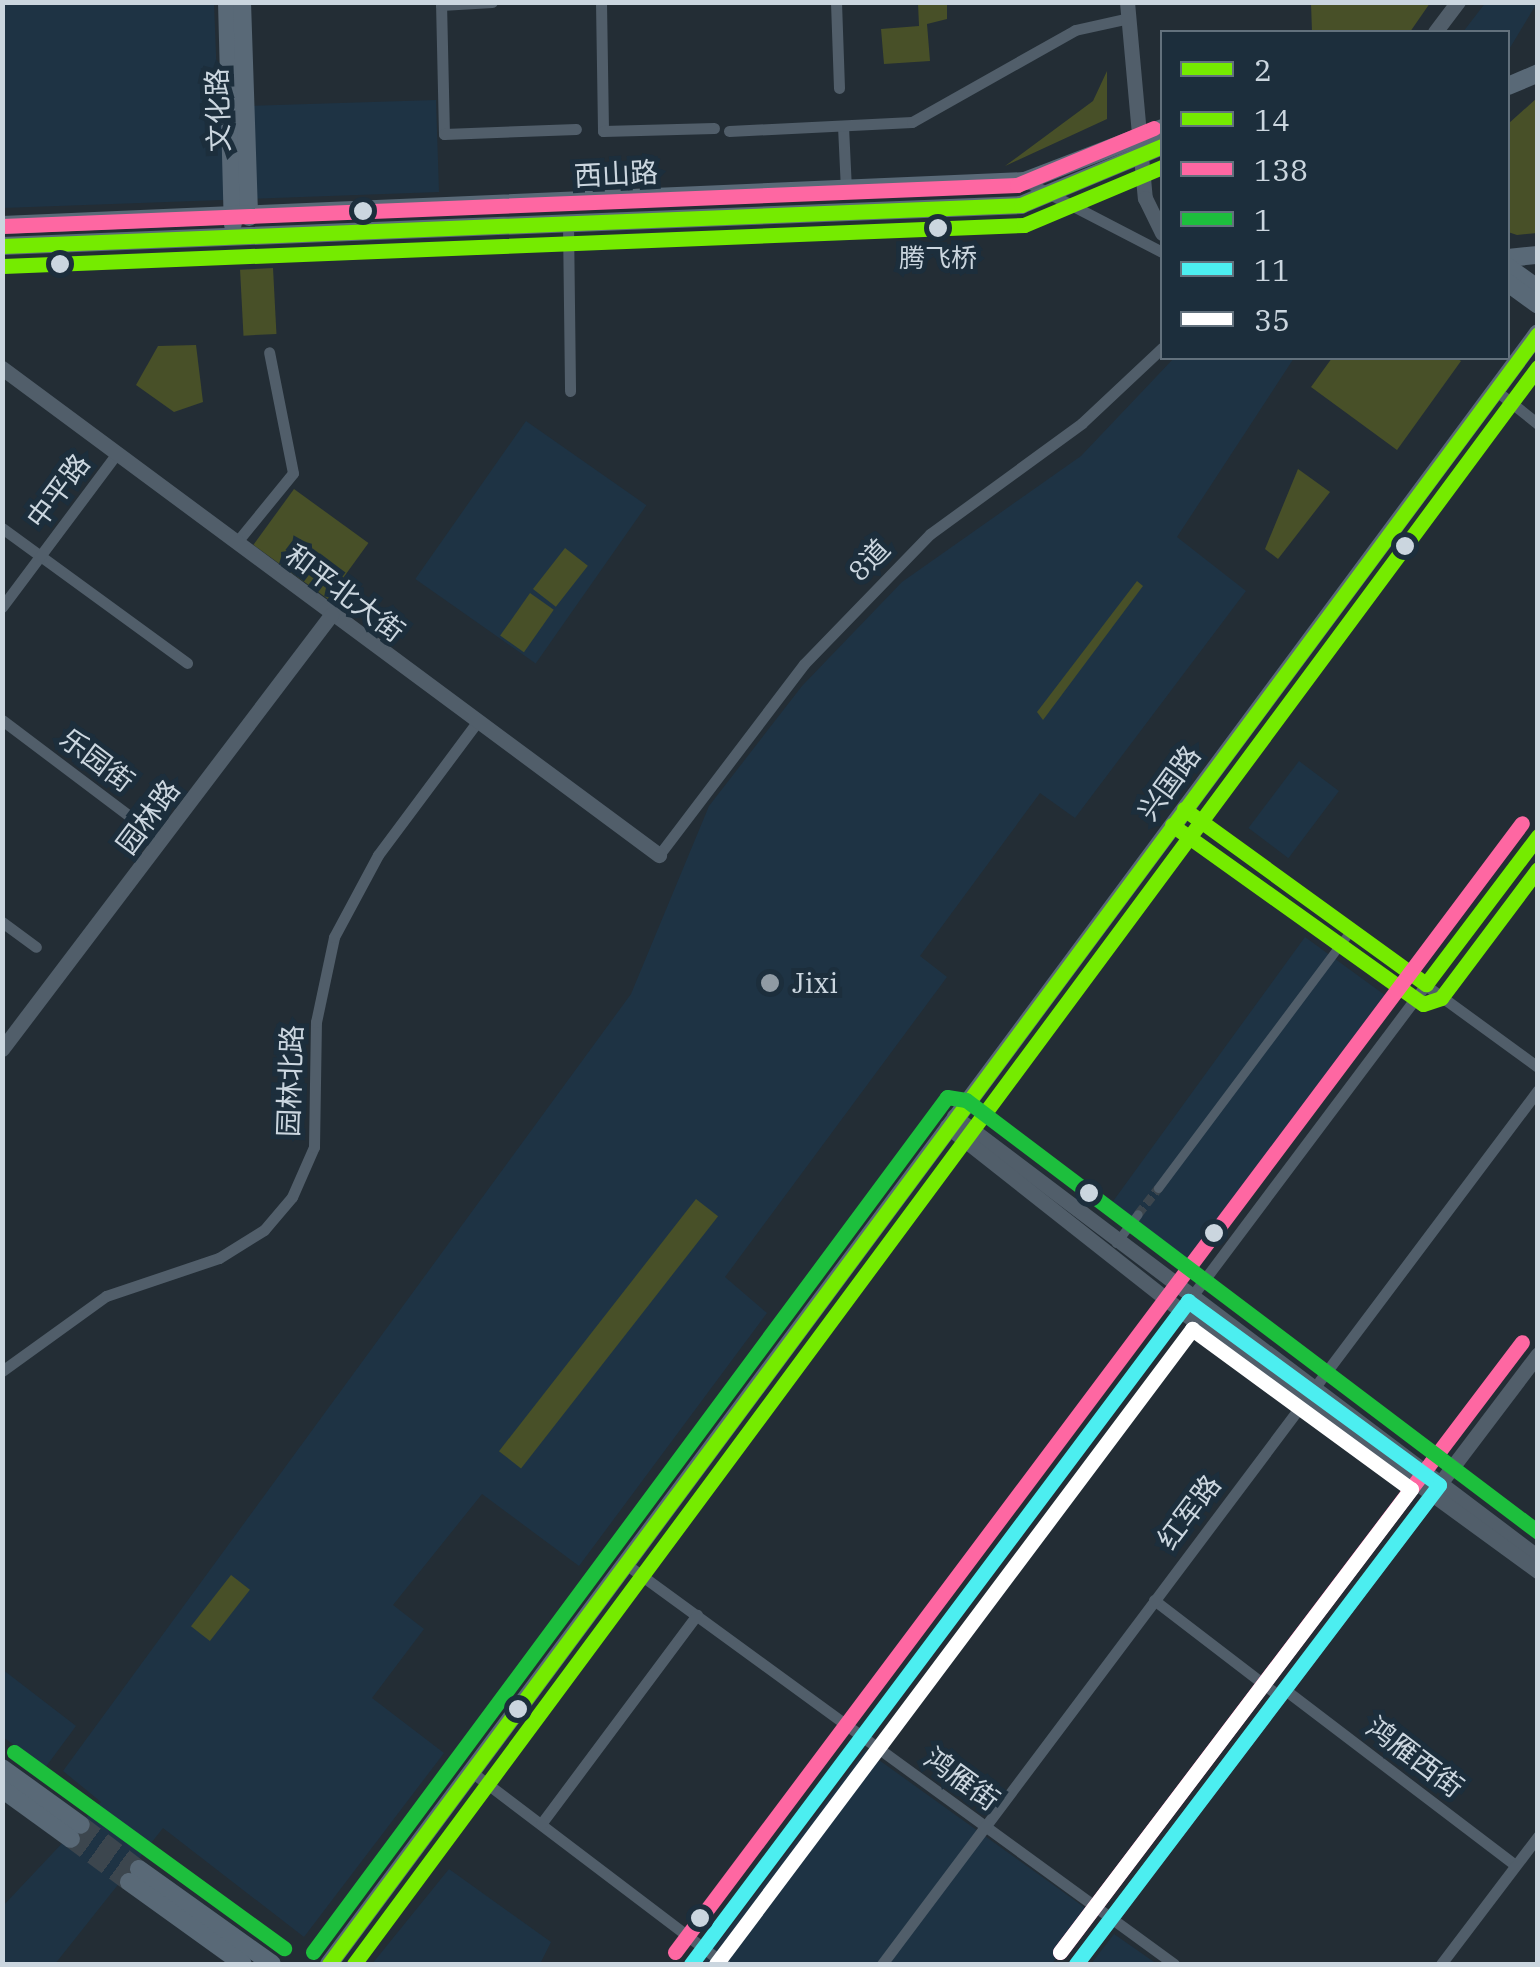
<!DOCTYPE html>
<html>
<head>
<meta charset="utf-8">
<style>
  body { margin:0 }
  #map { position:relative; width:1540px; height:1967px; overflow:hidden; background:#232d35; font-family:"IBM Plex Serif","Noto Sans SC",serif }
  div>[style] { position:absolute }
  .built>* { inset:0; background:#1e3344; transform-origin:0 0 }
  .green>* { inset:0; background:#485028; transform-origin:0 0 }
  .pedestrian-tunnel>* { height:9px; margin-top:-4.5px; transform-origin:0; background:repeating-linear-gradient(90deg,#3c464e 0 9px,transparent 0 13.5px) }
  .secondary-tunnel>* { height:18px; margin-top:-9px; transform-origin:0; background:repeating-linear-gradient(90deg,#3c464e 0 18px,transparent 0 27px) }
  .pedestrian>* { height:9px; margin:-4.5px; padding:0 4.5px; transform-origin:4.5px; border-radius:4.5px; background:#515e6a }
  .minor>* { height:11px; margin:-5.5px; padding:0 5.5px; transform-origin:5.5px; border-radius:5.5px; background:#515e6a }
  .tertiary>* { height:15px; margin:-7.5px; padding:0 7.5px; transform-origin:7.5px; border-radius:7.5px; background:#515e6a }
  .secondary>* { height:18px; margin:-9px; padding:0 9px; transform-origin:9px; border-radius:9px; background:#596977 }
  .bus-1>* { height:15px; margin:-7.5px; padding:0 7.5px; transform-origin:7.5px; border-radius:7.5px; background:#75eb00 }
  .bus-2>* { height:15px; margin:-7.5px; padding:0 7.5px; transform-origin:7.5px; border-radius:7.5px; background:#75eb00 }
  .bus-3>* { height:15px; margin:-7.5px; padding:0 7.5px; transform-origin:7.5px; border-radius:7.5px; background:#fe67a2 }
  .bus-4>* { height:15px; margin:-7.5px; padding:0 7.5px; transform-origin:7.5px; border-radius:7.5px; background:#1dbf3d }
  .bus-5>* { height:15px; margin:-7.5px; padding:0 7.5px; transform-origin:7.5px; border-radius:7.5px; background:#4ceef0 }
  .bus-6>* { height:15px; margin:-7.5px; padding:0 7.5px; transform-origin:7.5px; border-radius:7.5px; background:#fff }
  .dots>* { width:28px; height:28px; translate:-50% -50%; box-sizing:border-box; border:5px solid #1c2e3c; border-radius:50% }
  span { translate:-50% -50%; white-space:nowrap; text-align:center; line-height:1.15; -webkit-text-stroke:10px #1c2e3c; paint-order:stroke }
  .bus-label { font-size:26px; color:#cbd6df }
  .street-label { font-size:28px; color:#cbd6df }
  .poi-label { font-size:28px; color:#cbd6df }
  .left { translate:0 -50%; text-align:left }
  .frame { position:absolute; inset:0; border:5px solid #cbd6df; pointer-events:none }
  .legend { position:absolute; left:1160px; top:30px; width:350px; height:330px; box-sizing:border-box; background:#1c2e3c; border:2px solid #62717d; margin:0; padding:12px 18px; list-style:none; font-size:30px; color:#cbd6df }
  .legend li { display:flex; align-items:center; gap:20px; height:50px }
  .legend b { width:50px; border:2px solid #62717d }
</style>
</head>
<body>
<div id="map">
  <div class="built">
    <i style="clip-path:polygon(1486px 2px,1537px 3px,1508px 51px,1508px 32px,1463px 32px)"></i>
    <i style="clip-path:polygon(3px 3px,214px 3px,218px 107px,436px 100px,439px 192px,3px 208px)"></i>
    <i style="clip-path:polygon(1174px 358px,1294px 358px,1177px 537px,1246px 591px,1075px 818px,1040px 793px,920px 956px,947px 977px,725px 1277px,767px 1313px,579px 1566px,482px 1494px,393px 1605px,424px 1629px,372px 1698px,444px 1753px,304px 1937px,163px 1828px,55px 1964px,3px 1964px,2px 1907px,101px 1802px,63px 1771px,631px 994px,709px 806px,802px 686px,902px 582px,1081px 456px)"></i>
    <i style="left:526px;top:421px;width:147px;height:193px;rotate:35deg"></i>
    <i style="left:1299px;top:761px;width:50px;height:84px;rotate:37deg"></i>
    <i style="left:1305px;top:937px;width:105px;height:329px;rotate:36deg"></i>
    <i style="clip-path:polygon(2px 1669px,76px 1726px,45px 1768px,3px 1737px)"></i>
    <i style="clip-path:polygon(865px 1750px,1091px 1912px,1052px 1964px,702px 1964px)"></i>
    <i style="clip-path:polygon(449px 1869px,551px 1942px,540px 1964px,372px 1964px)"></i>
    <i style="clip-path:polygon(1114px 1934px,1157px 1964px,1091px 1964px)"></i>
  </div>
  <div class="green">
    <i style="clip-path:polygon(918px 3px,947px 3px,947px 19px,927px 24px,930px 61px,884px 64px,881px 29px,919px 26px)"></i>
    <i style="clip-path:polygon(1430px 3px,1410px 32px,1312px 32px,1311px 3px)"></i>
    <i style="clip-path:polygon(1107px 71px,1107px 119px,1005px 166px,1093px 101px)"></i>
    <i style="clip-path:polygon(1537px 98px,1537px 233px,1517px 235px,1508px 232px,1508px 124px)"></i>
    <i style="left:273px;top:268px;width:66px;height:33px;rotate:87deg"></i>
    <i style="clip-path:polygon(196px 345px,203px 402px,174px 412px,136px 385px,158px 346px)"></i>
    <i style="clip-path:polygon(1332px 358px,1456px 358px,1461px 361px,1397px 450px,1311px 387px)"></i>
    <i style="clip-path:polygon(1298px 469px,1330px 492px,1278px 559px,1265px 549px)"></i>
    <i style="left:294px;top:489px;width:92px;height:69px;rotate:36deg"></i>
    <i style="left:565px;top:548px;width:29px;height:52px;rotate:38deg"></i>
    <i style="clip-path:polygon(1137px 581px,1143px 586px,1043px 720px,1037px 712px)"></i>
    <i style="left:530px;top:593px;width:29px;height:52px;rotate:35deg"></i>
    <i style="left:696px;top:1199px;width:28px;height:320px;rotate:38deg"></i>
    <i style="left:231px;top:1575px;width:24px;height:65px;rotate:38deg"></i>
  </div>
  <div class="pedestrian-tunnel">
    <i style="left:1138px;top:1214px;width:33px;rotate:-52deg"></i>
  </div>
  <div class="secondary-tunnel">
    <i style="left:81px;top:1825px;width:73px;rotate:37.2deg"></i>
    <i style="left:71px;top:1839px;width:72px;rotate:36.6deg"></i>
  </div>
  <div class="pedestrian">
    <i style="left:1158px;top:1188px;width:322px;rotate:-53.2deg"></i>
    <i style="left:1116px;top:1243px;width:36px;rotate:-53deg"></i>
  </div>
  <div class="minor">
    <i style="left:441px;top:2px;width:132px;rotate:88.7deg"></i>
    <i style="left:444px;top:134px;width:132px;rotate:-2.2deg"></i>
    <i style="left:601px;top:2px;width:129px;rotate:89.1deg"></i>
    <i style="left:603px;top:131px;width:111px;rotate:-1.5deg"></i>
    <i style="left:836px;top:2px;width:86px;rotate:88deg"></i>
    <i style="left:441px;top:5px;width:51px;rotate:-3.4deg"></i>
    <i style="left:843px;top:126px;width:64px;rotate:87.3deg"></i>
    <i style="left:729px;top:131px;width:183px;rotate:-2.8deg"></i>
    <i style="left:912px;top:122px;width:187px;rotate:-29.4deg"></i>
    <i style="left:1075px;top:30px;width:55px;rotate:-12.5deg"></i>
    <i style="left:1025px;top:181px;width:154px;rotate:27.4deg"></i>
    <i style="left:568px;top:223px;width:168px;rotate:89.3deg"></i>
    <i style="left:1494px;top:389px;width:56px;rotate:38.5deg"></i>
    <i style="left:2px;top:528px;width:229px;rotate:36.1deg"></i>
    <i style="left:236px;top:543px;width:90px;rotate:-50.8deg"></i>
    <i style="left:293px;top:473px;width:123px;rotate:-101.2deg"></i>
    <i style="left:2px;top:607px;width:192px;rotate:-53.2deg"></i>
    <i style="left:2px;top:720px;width:199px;rotate:37deg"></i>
    <i style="left:1184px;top:809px;width:438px;rotate:36.1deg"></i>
    <i style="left:659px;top:855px;width:240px;rotate:-52.8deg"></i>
    <i style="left:804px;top:664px;width:181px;rotate:-45.9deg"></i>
    <i style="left:930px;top:534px;width:188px;rotate:-36.1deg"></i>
    <i style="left:1082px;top:423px;width:110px;rotate:-43.2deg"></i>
    <i style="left:2px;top:922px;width:42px;rotate:36.3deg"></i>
    <i style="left:2px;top:1371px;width:128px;rotate:-35.8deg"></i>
    <i style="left:106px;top:1296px;width:119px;rotate:-18.6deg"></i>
    <i style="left:219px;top:1258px;width:53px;rotate:-31.9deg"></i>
    <i style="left:264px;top:1230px;width:43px;rotate:-49.7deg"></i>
    <i style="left:292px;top:1197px;width:55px;rotate:-66.3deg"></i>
    <i style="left:314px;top:1147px;width:125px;rotate:-89.1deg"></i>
    <i style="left:316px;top:1022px;width:87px;rotate:-78deg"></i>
    <i style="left:334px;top:937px;width:93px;rotate:-61.8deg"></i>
    <i style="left:378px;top:855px;width:166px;rotate:-53.3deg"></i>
    <i style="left:623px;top:1562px;width:682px;rotate:36.11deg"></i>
    <i style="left:1154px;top:1600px;width:158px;rotate:37.5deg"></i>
    <i style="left:1284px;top:1689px;width:290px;rotate:37.3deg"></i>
    <i style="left:469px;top:1770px;width:321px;rotate:37.2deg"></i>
    <i style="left:541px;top:1824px;width:261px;rotate:-53.3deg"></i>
    <i style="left:691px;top:1964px;width:1411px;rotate:-53.12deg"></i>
    <i style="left:882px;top:1964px;width:1093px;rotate:-53.11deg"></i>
    <i style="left:1441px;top:1964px;width:161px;rotate:-52.8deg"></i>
  </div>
  <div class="tertiary">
    <i style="left:1127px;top:2px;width:197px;rotate:84.8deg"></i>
    <i style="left:1145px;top:198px;width:39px;rotate:64deg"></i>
    <i style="left:1435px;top:32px;width:38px;rotate:-53deg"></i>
    <i style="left:2px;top:368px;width:818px;rotate:36.55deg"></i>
    <i style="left:2px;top:1049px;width:545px;rotate:-52.84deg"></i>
    <i style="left:954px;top:1116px;width:732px;rotate:37.06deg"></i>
    <i style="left:947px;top:1126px;width:298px;rotate:38.3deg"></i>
    <i style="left:1181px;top:1311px;width:442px;rotate:36.1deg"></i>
    <i style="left:1076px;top:1964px;width:765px;rotate:-52.86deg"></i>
  </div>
  <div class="secondary">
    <i style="left:227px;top:2px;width:222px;rotate:88.5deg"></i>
    <i style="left:242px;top:2px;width:215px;rotate:88.1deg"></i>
    <i style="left:1508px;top:86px;width:33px;rotate:-23deg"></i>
    <i style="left:2px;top:225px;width:1024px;rotate:-2.46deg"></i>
    <i style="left:1025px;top:181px;width:147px;rotate:-21.1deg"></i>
    <i style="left:2px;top:246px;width:1020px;rotate:-2.3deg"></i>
    <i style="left:1021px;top:205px;width:153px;rotate:-22.7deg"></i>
    <i style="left:1508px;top:258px;width:30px;rotate:-6deg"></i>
    <i style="left:1508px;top:267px;width:37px;rotate:36deg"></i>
    <i style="left:1508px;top:283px;width:37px;rotate:36deg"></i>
    <i style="left:2px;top:1768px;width:97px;rotate:35.8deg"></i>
    <i style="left:2px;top:1789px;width:85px;rotate:35.9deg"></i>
    <i style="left:139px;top:1869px;width:163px;rotate:35.5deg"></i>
    <i style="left:129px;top:1882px;width:140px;rotate:35.7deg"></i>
    <i style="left:329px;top:1964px;width:2030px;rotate:-53.45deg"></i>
  </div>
  <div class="bus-1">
    <i style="left:2px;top:246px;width:1020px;rotate:-2.3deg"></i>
    <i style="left:1021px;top:205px;width:153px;rotate:-22.7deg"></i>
    <i style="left:1184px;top:809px;width:299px;rotate:35.9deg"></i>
    <i style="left:1426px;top:984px;width:186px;rotate:-52.9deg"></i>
    <i style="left:329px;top:1964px;width:2029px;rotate:-53.44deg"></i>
  </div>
  <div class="bus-2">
    <i style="left:3px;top:266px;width:1022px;rotate:-2.3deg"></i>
    <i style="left:1024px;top:225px;width:150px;rotate:-22.8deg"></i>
    <i style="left:1172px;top:825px;width:308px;rotate:35.5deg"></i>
    <i style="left:1423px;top:1004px;width:19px;rotate:-18deg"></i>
    <i style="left:1441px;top:998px;width:161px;rotate:-53.1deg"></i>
    <i style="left:354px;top:1964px;width:1988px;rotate:-53.45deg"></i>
  </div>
  <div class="bus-3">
    <i style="left:2px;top:226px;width:1016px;rotate:-2.31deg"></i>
    <i style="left:1017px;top:185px;width:148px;rotate:-22.6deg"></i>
    <i style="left:675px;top:1952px;width:1411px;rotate:-53.12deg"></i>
    <i style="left:1060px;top:1952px;width:765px;rotate:-52.86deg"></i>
  </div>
  <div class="bus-4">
    <i style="left:14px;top:1752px;width:334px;rotate:36deg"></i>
    <i style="left:313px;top:1952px;width:1064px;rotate:-53.44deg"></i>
    <i style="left:947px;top:1097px;width:19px;rotate:9deg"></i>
    <i style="left:966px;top:1100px;width:717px;rotate:37.06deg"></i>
  </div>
  <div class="bus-5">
    <i style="left:691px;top:1964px;width:829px;rotate:-53.14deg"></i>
    <i style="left:1188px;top:1301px;width:311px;rotate:36.2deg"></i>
    <i style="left:1439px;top:1485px;width:601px;rotate:127.16deg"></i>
  </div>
  <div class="bus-6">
    <i style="left:716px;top:1964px;width:794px;rotate:-53.14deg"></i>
    <i style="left:1192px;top:1329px;width:271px;rotate:36.2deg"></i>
    <i style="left:1411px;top:1489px;width:581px;rotate:127.17deg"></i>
  </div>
  <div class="dots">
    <i style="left:363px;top:211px;background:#cbd6df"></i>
    <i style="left:938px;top:228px;background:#cbd6df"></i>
    <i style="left:60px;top:264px;background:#cbd6df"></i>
    <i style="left:1405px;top:546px;background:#cbd6df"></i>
    <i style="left:770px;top:983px;background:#909ba4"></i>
    <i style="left:1089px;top:1193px;background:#cbd6df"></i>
    <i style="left:1214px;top:1233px;background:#cbd6df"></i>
    <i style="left:518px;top:1709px;background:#cbd6df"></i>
    <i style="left:700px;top:1918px;background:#cbd6df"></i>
  </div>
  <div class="bus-label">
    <span style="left:938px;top:258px">腾飞桥</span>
  </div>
  <div class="street-label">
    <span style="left:218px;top:110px;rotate:-92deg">文化路</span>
    <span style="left:616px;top:174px;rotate:-3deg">西山路</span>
    <span style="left:58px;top:491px;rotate:-53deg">中平路</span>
    <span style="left:869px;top:560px;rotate:-46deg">8道</span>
    <span style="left:345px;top:593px;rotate:37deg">和平北大街</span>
    <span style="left:97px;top:760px;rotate:37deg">乐园街</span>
    <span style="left:1169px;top:783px;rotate:-54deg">兴国路</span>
    <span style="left:148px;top:817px;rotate:-53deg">园林路</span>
    <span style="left:290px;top:1081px;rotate:-88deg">园林北路</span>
    <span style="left:1189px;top:1512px;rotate:-53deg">红军路</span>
    <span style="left:1415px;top:1757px;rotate:37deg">鸿雁西街</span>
    <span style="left:962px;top:1779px;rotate:36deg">鸿雁街</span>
  </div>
  <div class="poi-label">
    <span class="left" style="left:792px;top:983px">Jixi</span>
  </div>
  <div class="frame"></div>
  <ul class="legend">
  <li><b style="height:12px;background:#75eb00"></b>2</li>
  <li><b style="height:12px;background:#75eb00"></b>14</li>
  <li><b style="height:12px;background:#fe67a2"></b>138</li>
  <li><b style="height:12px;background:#1dbf3d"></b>1</li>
  <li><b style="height:12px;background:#4ceef0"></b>11</li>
  <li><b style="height:12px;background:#fff"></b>35</li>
  </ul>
</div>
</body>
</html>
